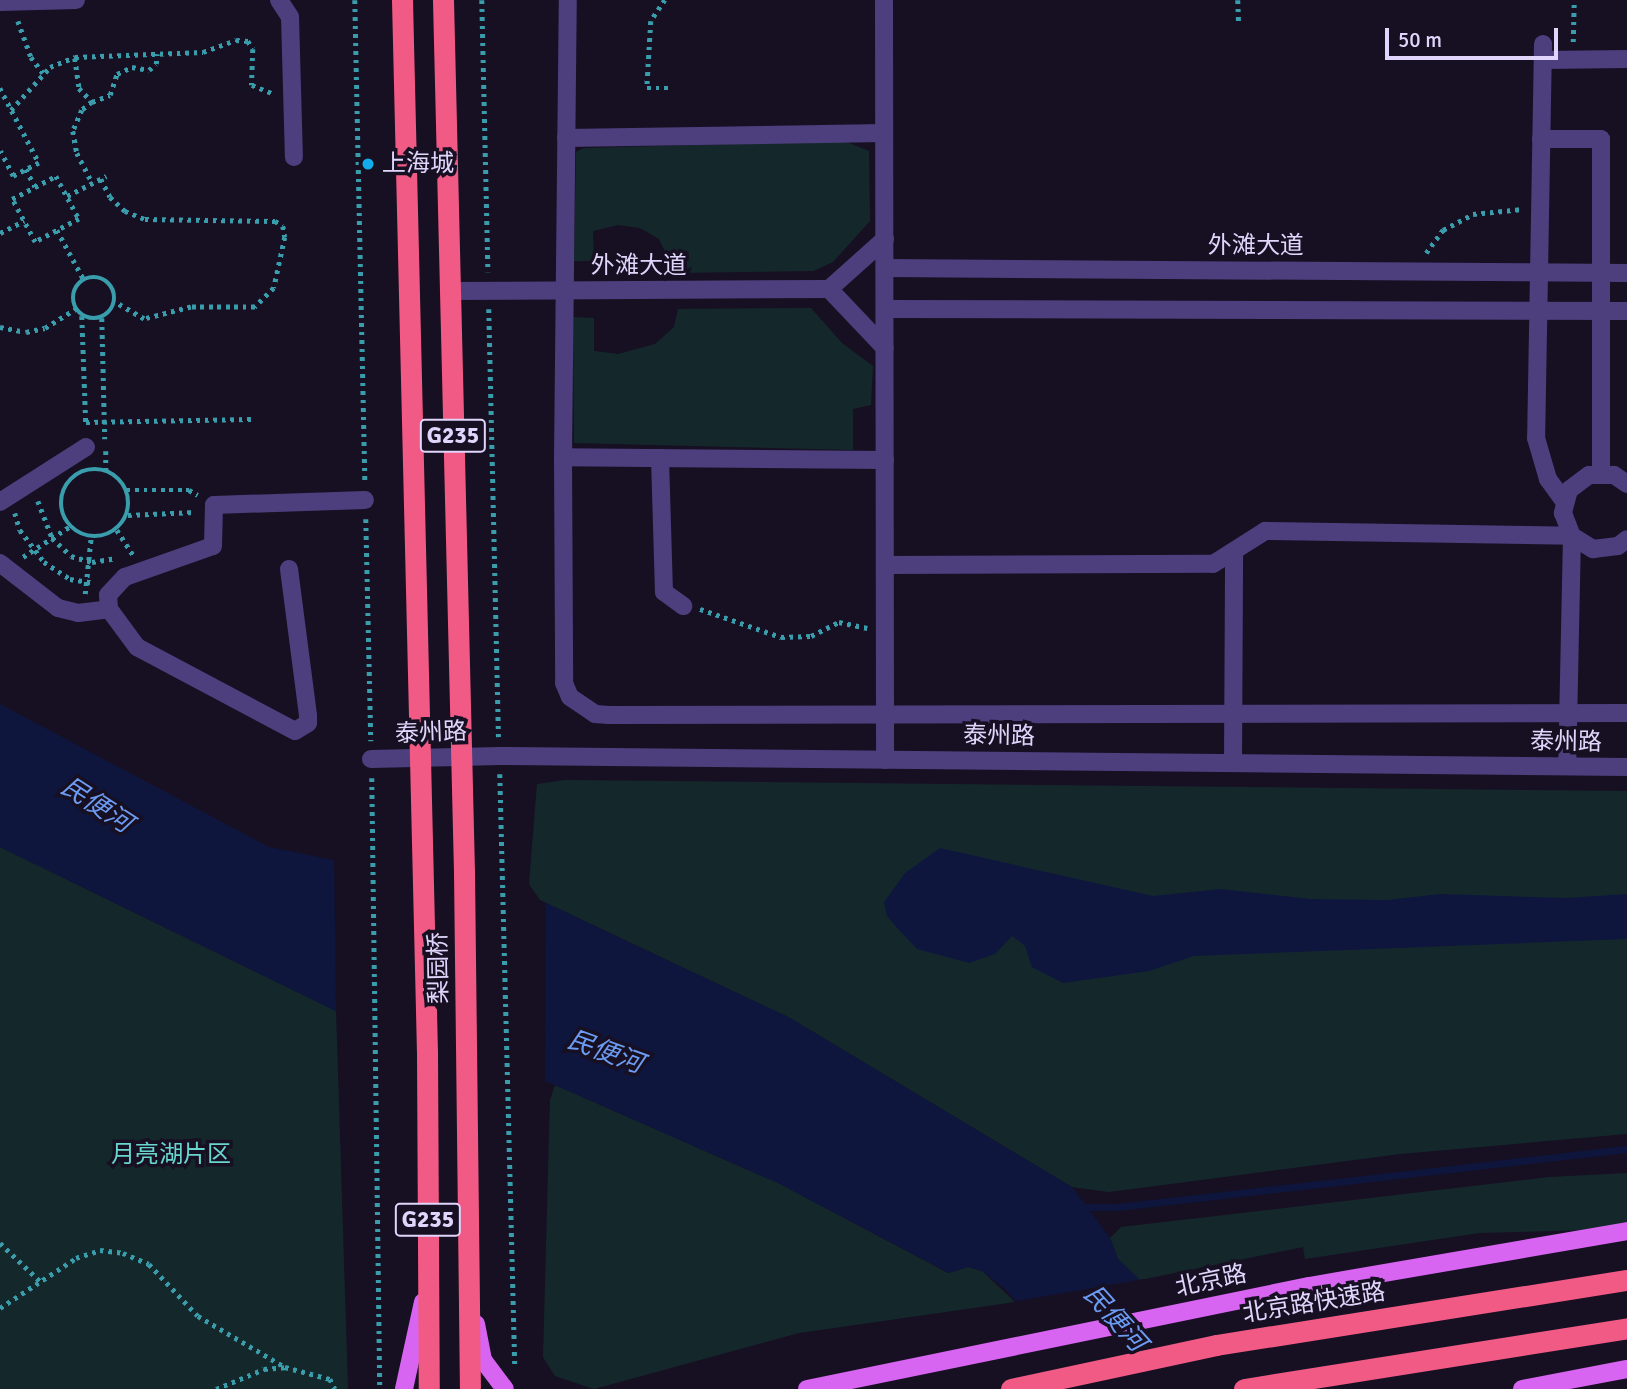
<!DOCTYPE html>
<html>
<head>
<meta charset="utf-8">
<style>
  body { margin:0 }
  #map { position:relative; width:1627px; height:1389px; overflow:hidden; background:#171023; font-family:Signika,"Noto Sans SC",sans-serif }
  div>[style] { position:absolute }
  .green>* { inset:0; background:#14282c }
  .water>* { inset:0; background:#0e163e }
  .pier>* { inset:0; background:#171023 }
  .stream>* { height:7px; margin:-3.5px; padding:0 3.5px; transform-origin:3.5px; border-radius:3.5px; background:#0e163e }
  .path>* { height:4.5px; margin-top:-2.25px; transform-origin:0; background:repeating-linear-gradient(90deg,#399dac 0 3.5px,transparent 0 8.5px) }
  .path>.ring { margin:-2.25px; padding:0; box-sizing:content-box; background:none; border:4.5px solid #399dac; border-radius:50% }
  .minor>* { height:18px; margin:-9px; padding:0 9px; transform-origin:9px; border-radius:9px; background:#4d3f7e }
  .major>* { height:18px; margin:-9px; padding:0 9px; transform-origin:9px; border-radius:9px; background:#d865f2 }
  .highway>* { height:21px; margin:-10.5px; padding:0 10.5px; transform-origin:10.5px; border-radius:10.5px; background:#f25a86 }
  .dots>* { width:19px; height:19px; translate:-50% -50%; box-sizing:border-box; border:4px solid #171023; border-radius:50% }
  span { translate:-50% -50%; white-space:nowrap; text-align:center; line-height:1.15; -webkit-text-stroke:7px #171023; paint-order:stroke }
  .shield-label span { padding:2px 5px; background:#171023; border:2px solid; border-radius:5px; -webkit-text-stroke-width:0 }
  .shield-label { font-size:23px; color:#e1d5fc; font-weight:700 }
  .poi-label { font-size:24px; color:#e1d5fc }
  .left { translate:0 -50%; text-align:left }
  .street-label { font-size:24px; color:#e1d5fc }
  .park-label { font-size:24px; color:#67d6cf }
  .water-label { font-size:26px; color:#6c9bf3; font-style:italic }
  .scale { position:absolute; left:1385px; top:28px; width:173px; height:32px; box-sizing:border-box; border:4px solid #e1d5fc; border-top:0; padding-left:9px; font-size:21px; line-height:24px; white-space:nowrap; color:#e1d5fc; -webkit-text-stroke:5px #171023; paint-order:stroke }
</style>
</head>
<body>
<div id="map">
  <div class="green">
    <i style="clip-path:polygon(844px 141px,869px 151px,870px 221px,833px 262px,813px 271px,675px 273px,659px 239px,640px 228px,618px 225px,593px 231px,594px 261px,574px 261px,576px 152px,584px 148px)"></i>
    <i style="clip-path:polygon(811px 308px,842px 343px,873px 366px,871px 405px,853px 409px,853px 450px,574px 443px,573px 317px,594px 318px,594px 351px,618px 354px,655px 344px,674px 327px,678px 309px)"></i>
    <i style="clip-path:polygon(565px 780px,1627px 791px,1627px 1134px,1400px 1154px,1109px 1192px,1072px 1187px,790px 1018px,540px 900px,529px 884px,537px 784px)"></i>
    <i style="clip-path:polygon(0 847px,336px 1011px,348px 1389px,0 1389px)"></i>
    <i style="clip-path:polygon(555px 1085px,780px 1184px,948px 1273px,968px 1267px,982px 1271px,1015px 1302px,799px 1333px,594px 1389px,555px 1376px,543px 1357px,550px 1100px)"></i>
    <i style="clip-path:polygon(1627px 1173px,1627px 1229px,1479px 1233px,1305px 1259px,1303px 1247px,1140px 1280px,1118px 1259px,1110px 1238px,1121px 1227px,1550px 1177px)"></i>
  </div>
  <div class="water">
    <i style="clip-path:polygon(0 704px,269px 847px,546px 903px,790px 1018px,1072px 1187px,1110px 1238px,1118px 1259px,1140px 1280px,1095px 1389px,1005px 1289px,982px 1271px,968px 1267px,949px 1273px,780px 1184px,555px 1085px,336px 1011px,0 847px)"></i>
    <i style="clip-path:polygon(940px 848px,1153px 896px,1221px 889px,1310px 899px,1387px 900px,1440px 894px,1567px 898px,1627px 894px,1627px 939px,1194px 956px,1149px 971px,1063px 983px,1032px 967px,1025px 946px,1012px 936px,995px 954px,969px 963px,917px 949px,899px 930px,887px 916px,884px 902px,905px 873px)"></i>
  </div>
  <div class="pier">
    <i style="clip-path:polygon(334px 853px,546px 903px,545px 1085px,336px 1015px)"></i>
    <i style="clip-path:polygon(1144px 1279px,1255px 1386px,1256px 1389px,1090px 1389px,1012px 1302px)"></i>
  </div>
  <div class="stream">
    <i style="left:1078px;top:1207px;width:39px"></i>
    <i style="left:1117px;top:1207px;width:513px;rotate:-6.49deg"></i>
  </div>
  <div class="path">
    <i style="left:355px;top:0;width:482px;rotate:88.8deg"></i>
    <i style="left:482px;top:0;width:272px;rotate:88.7deg"></i>
    <i style="left:665px;top:0;width:25px;rotate:124deg"></i>
    <i style="left:651px;top:21px;width:67px;rotate:93.4deg"></i>
    <i style="left:647px;top:88px;width:24px"></i>
    <i style="left:1238px;top:0;width:25px;rotate:88deg"></i>
    <i style="left:18px;top:21px;width:38px;rotate:70deg"></i>
    <i style="left:31px;top:57px;width:20px;rotate:53deg"></i>
    <i style="left:1573px;top:42px;width:42px;rotate:-88.6deg"></i>
    <i style="left:75px;top:58px;width:30px;rotate:82deg"></i>
    <i style="left:79px;top:88px;width:19px;rotate:47deg"></i>
    <i style="left:92px;top:102px;width:19px;rotate:-21deg"></i>
    <i style="left:110px;top:95px;width:22px;rotate:-72deg"></i>
    <i style="left:117px;top:74px;width:17px;rotate:-25deg"></i>
    <i style="left:132px;top:67px;width:17px;rotate:10deg"></i>
    <i style="left:149px;top:70px;width:9px;rotate:-41deg"></i>
    <i style="left:156px;top:64px;width:10px;rotate:-84deg"></i>
    <i style="left:0;top:88px;width:85px;rotate:62.5deg"></i>
    <i style="left:39px;top:163px;width:29px;rotate:153deg"></i>
    <i style="left:13px;top:176px;width:28px;rotate:-117deg"></i>
    <i style="left:92px;top:102px;width:13px;rotate:141deg"></i>
    <i style="left:82px;top:110px;width:23px;rotate:113deg"></i>
    <i style="left:73px;top:131px;width:22px;rotate:80deg"></i>
    <i style="left:77px;top:153px;width:34px;rotate:63deg"></i>
    <i style="left:11px;top:110px;width:58px;rotate:-47.8deg"></i>
    <i style="left:50px;top:67px;width:27px;rotate:-22deg"></i>
    <i style="left:75px;top:57px;width:128px;rotate:-2.2deg"></i>
    <i style="left:203px;top:52px;width:35px;rotate:-20deg"></i>
    <i style="left:236px;top:40px;width:12px;rotate:5deg"></i>
    <i style="left:248px;top:41px;width:9px;rotate:58deg"></i>
    <i style="left:253px;top:49px;width:36px;rotate:92deg"></i>
    <i style="left:252px;top:85px;width:24px;rotate:22deg"></i>
    <i style="left:26px;top:169px;width:20px;rotate:63deg"></i>
    <i style="left:56px;top:176px;width:49px;rotate:61.9deg"></i>
    <i style="left:79px;top:219px;width:50px;rotate:152.4deg"></i>
    <i style="left:35px;top:242px;width:49px;rotate:-118.1deg"></i>
    <i style="left:12px;top:199px;width:50px;rotate:-27.6deg"></i>
    <i style="left:101px;top:179px;width:20px;rotate:63deg"></i>
    <i style="left:110px;top:197px;width:21px;rotate:43deg"></i>
    <i style="left:125px;top:211px;width:22px;rotate:22deg"></i>
    <i style="left:145px;top:219px;width:130px;rotate:0.9deg"></i>
    <i style="left:275px;top:221px;width:9px;rotate:32deg"></i>
    <i style="left:283px;top:226px;width:11px;rotate:80deg"></i>
    <i style="left:285px;top:237px;width:52px;rotate:102.2deg"></i>
    <i style="left:274px;top:288px;width:27px;rotate:135deg"></i>
    <i style="left:255px;top:307px;width:64px;rotate:180deg"></i>
    <i style="left:191px;top:307px;width:49px;rotate:165.7deg"></i>
    <i style="left:144px;top:319px;width:34px;rotate:-150deg"></i>
    <i style="left:67px;top:196px;width:44px;rotate:-27.1deg"></i>
    <i style="left:57px;top:230px;width:57px;rotate:61.6deg"></i>
    <i style="left:0;top:233px;width:27px;rotate:-27deg"></i>
    <i style="left:1426px;top:253px;width:29px;rotate:-54deg"></i>
    <i style="left:1443px;top:230px;width:34px;rotate:-28deg"></i>
    <i style="left:1473px;top:214px;width:50px;rotate:-5.7deg"></i>
    <i class="ring" style="left:73px;top:277px;width:37.5px;height:37.5px"></i>
    <i style="left:489px;top:309px;width:428px;rotate:88.7deg"></i>
    <i style="left:82px;top:316px;width:108px;rotate:87.9deg"></i>
    <i style="left:102px;top:318px;width:121px;rotate:88.6deg"></i>
    <i style="left:0;top:327px;width:26px;rotate:11deg"></i>
    <i style="left:26px;top:332px;width:19px;rotate:-12deg"></i>
    <i style="left:45px;top:328px;width:36px;rotate:-32deg"></i>
    <i style="left:86px;top:422px;width:165px;rotate:-1deg"></i>
    <i style="left:106px;top:451px;width:20px;rotate:90deg"></i>
    <i class="ring" style="left:61px;top:469px;width:63.5px;height:63.5px"></i>
    <i style="left:127px;top:490px;width:62px"></i>
    <i style="left:189px;top:490px;width:10px;rotate:29deg"></i>
    <i style="left:38px;top:501px;width:40px;rotate:69deg"></i>
    <i style="left:52px;top:538px;width:26px;rotate:43deg"></i>
    <i style="left:71px;top:556px;width:22px;rotate:16deg"></i>
    <i style="left:92px;top:562px;width:25px;rotate:-9deg"></i>
    <i style="left:15px;top:513px;width:18px;rotate:74deg"></i>
    <i style="left:20px;top:530px;width:40px;rotate:53deg"></i>
    <i style="left:44px;top:562px;width:31px;rotate:33deg"></i>
    <i style="left:70px;top:579px;width:24px;rotate:9deg"></i>
    <i style="left:128px;top:515px;width:67px;rotate:-2.6deg"></i>
    <i style="left:366px;top:519px;width:222px;rotate:88.7deg"></i>
    <i style="left:117px;top:530px;width:30px;rotate:57deg"></i>
    <i style="left:23px;top:557px;width:55px;rotate:-33.1deg"></i>
    <i style="left:85px;top:594px;width:57px;rotate:-84deg"></i>
    <i style="left:700px;top:609px;width:86px;rotate:19.1deg"></i>
    <i style="left:781px;top:637px;width:30px;rotate:-2deg"></i>
    <i style="left:811px;top:636px;width:31px;rotate:-27deg"></i>
    <i style="left:839px;top:622px;width:29px;rotate:12deg"></i>
    <i style="left:500px;top:774px;width:593px;rotate:88.55deg"></i>
    <i style="left:372px;top:778px;width:611px;rotate:89.25deg"></i>
    <i style="left:0;top:1243px;width:57px;rotate:43.6deg"></i>
    <i style="left:0;top:1308px;width:91px;rotate:-33.3deg"></i>
    <i style="left:76px;top:1258px;width:25px;rotate:-18deg"></i>
    <i style="left:100px;top:1250px;width:23px;rotate:7deg"></i>
    <i style="left:123px;top:1253px;width:28px;rotate:23deg"></i>
    <i style="left:149px;top:1264px;width:71px;rotate:46.7deg"></i>
    <i style="left:198px;top:1316px;width:101px;rotate:30.4deg"></i>
    <i style="left:216px;top:1389px;width:52px;rotate:-22.6deg"></i>
    <i style="left:264px;top:1369px;width:21px;rotate:-5deg"></i>
    <i style="left:285px;top:1367px;width:47px;rotate:14.9deg"></i>
    <i style="left:330px;top:1379px;width:11px;rotate:63deg"></i>
  </div>
  <div class="minor">
    <i style="left:279px;top:0;width:20px;rotate:57deg"></i>
    <i style="left:290px;top:17px;width:140px;rotate:88.4deg"></i>
    <i style="left:884px;top:0;width:760px;rotate:89.92deg"></i>
    <i style="left:0;top:2px;width:76px;rotate:-1.5deg"></i>
    <i style="left:1543px;top:44px;width:394px;rotate:91deg"></i>
    <i style="left:1536px;top:438px;width:43px;rotate:73.7deg"></i>
    <i style="left:1548px;top:479px;width:27px;rotate:54deg"></i>
    <i style="left:1543px;top:60px;width:84px;rotate:-0.7deg"></i>
    <i style="left:566px;top:138px;width:318px;rotate:-0.9deg"></i>
    <i style="left:1541px;top:139px;width:60px"></i>
    <i style="left:1601px;top:139px;width:334px;rotate:90deg"></i>
    <i style="left:885px;top:239px;width:75px;rotate:138.2deg"></i>
    <i style="left:829px;top:289px;width:81px;rotate:46.5deg"></i>
    <i style="left:885px;top:268px;width:742px;rotate:0.39deg"></i>
    <i style="left:449px;top:291px;width:380px;rotate:-0.3deg"></i>
    <i style="left:885px;top:309px;width:742px;rotate:0.15deg"></i>
    <i style="left:563px;top:457px;width:457px;rotate:-89.4deg"></i>
    <i style="left:660px;top:458px;width:134px;rotate:88.3deg"></i>
    <i style="left:664px;top:592px;width:24px;rotate:36deg"></i>
    <i style="left:885px;top:460px;width:322px;rotate:-179.5deg"></i>
    <i style="left:563px;top:457px;width:226px;rotate:89.7deg"></i>
    <i style="left:564px;top:683px;width:15px;rotate:67deg"></i>
    <i style="left:570px;top:697px;width:30px;rotate:34deg"></i>
    <i style="left:595px;top:714px;width:14px;rotate:4deg"></i>
    <i style="left:609px;top:715px;width:1018px;rotate:-0.11deg"></i>
    <i style="left:1627px;top:484px;width:16px;rotate:-145deg"></i>
    <i style="left:1614px;top:475px;width:25px;rotate:180deg"></i>
    <i style="left:1589px;top:475px;width:25px;rotate:143deg"></i>
    <i style="left:1569px;top:490px;width:24px;rotate:105deg"></i>
    <i style="left:1563px;top:513px;width:25px;rotate:69deg"></i>
    <i style="left:1572px;top:536px;width:25px;rotate:32deg"></i>
    <i style="left:1593px;top:549px;width:25px;rotate:-7deg"></i>
    <i style="left:1618px;top:546px;width:11px;rotate:-38deg"></i>
    <i style="left:0;top:502px;width:102px;rotate:-32.6deg"></i>
    <i style="left:0;top:563px;width:73px;rotate:37.8deg"></i>
    <i style="left:58px;top:608px;width:21px;rotate:14deg"></i>
    <i style="left:78px;top:613px;width:31px;rotate:-7deg"></i>
    <i style="left:885px;top:565px;width:328px;rotate:-0.2deg"></i>
    <i style="left:1213px;top:564px;width:62px;rotate:-32.4deg"></i>
    <i style="left:1265px;top:531px;width:307px;rotate:0.9deg"></i>
    <i style="left:1572px;top:536px;width:230px;rotate:91.2deg"></i>
    <i style="left:289px;top:569px;width:148px;rotate:82.6deg"></i>
    <i style="left:308px;top:716px;width:7px;rotate:90deg"></i>
    <i style="left:308px;top:723px;width:15px;rotate:148deg"></i>
    <i style="left:295px;top:731px;width:179px;rotate:-152deg"></i>
    <i style="left:137px;top:647px;width:47px;rotate:-126.4deg"></i>
    <i style="left:109px;top:609px;width:14px;rotate:-94deg"></i>
    <i style="left:108px;top:595px;width:25px;rotate:-47deg"></i>
    <i style="left:125px;top:577px;width:93px;rotate:-19.4deg"></i>
    <i style="left:213px;top:546px;width:41px;rotate:-88.6deg"></i>
    <i style="left:214px;top:505px;width:151px;rotate:-1.9deg"></i>
    <i style="left:371px;top:759px;width:129px;rotate:-1.3deg"></i>
    <i style="left:500px;top:756px;width:1127px;rotate:0.56deg"></i>
    <i style="left:1233px;top:763px;width:212px;rotate:-89.7deg"></i>
  </div>
  <div class="major">
    <i style="left:476px;top:1324px;width:37px;rotate:79deg"></i>
    <i style="left:483px;top:1360px;width:36px;rotate:53deg"></i>
    <i style="left:404px;top:1389px;width:89px;rotate:-77.7deg"></i>
    <i style="left:807px;top:1389px;width:512px;rotate:-11.59deg"></i>
    <i style="left:1309px;top:1286px;width:323px;rotate:-9.8deg"></i>
    <i style="left:1522px;top:1389px;width:107px;rotate:-10.8deg"></i>
  </div>
  <div class="highway">
    <i style="left:402px;top:0;width:1051px;rotate:88.64deg"></i>
    <i style="left:427px;top:1051px;width:338px;rotate:89.7deg"></i>
    <i style="left:443px;top:0;width:872px;rotate:88.62deg"></i>
    <i style="left:464px;top:872px;width:517px;rotate:89.34deg"></i>
    <i style="left:1011px;top:1389px;width:210px;rotate:-12.1deg"></i>
    <i style="left:1216px;top:1345px;width:416px;rotate:-9deg"></i>
    <i style="left:1244px;top:1389px;width:388px;rotate:-9deg"></i>
  </div>
  <div class="dots">
    <i style="left:368px;top:164px;background:#13acea"></i>
  </div>
  <div class="shield-label">
    <span style="left:453px;top:436px">G235</span>
    <span style="left:428px;top:1220px">G235</span>
  </div>
  <div class="poi-label">
    <span class="left" style="left:382px;top:164px">上海城</span>
  </div>
  <div class="street-label">
    <span style="left:1256px;top:246px">外滩大道</span>
    <span style="left:639px;top:266px">外滩大道</span>
    <span style="left:431px;top:733px;rotate:-2deg">泰州路</span>
    <span style="left:999px;top:736px;rotate:1deg">泰州路</span>
    <span style="left:1566px;top:742px;rotate:1deg">泰州路</span>
    <span style="left:439px;top:968px;rotate:-91deg">梨园桥</span>
    <span style="left:1211px;top:1281px;rotate:-12deg">北京路</span>
    <span style="left:1314px;top:1303px;rotate:-9deg">北京路快速路</span>
  </div>
  <div class="park-label">
    <span style="left:171px;top:1155px">月亮湖片区</span>
  </div>
  <div class="water-label">
    <span style="left:96px;top:806px;rotate:33deg">民便河</span>
    <span style="left:605px;top:1053px;rotate:20deg">民便河</span>
    <span style="left:1114px;top:1319px;rotate:48deg">民便河</span>
  </div>
  <div class="scale">50 m</div>
</div>
</body>
</html>
